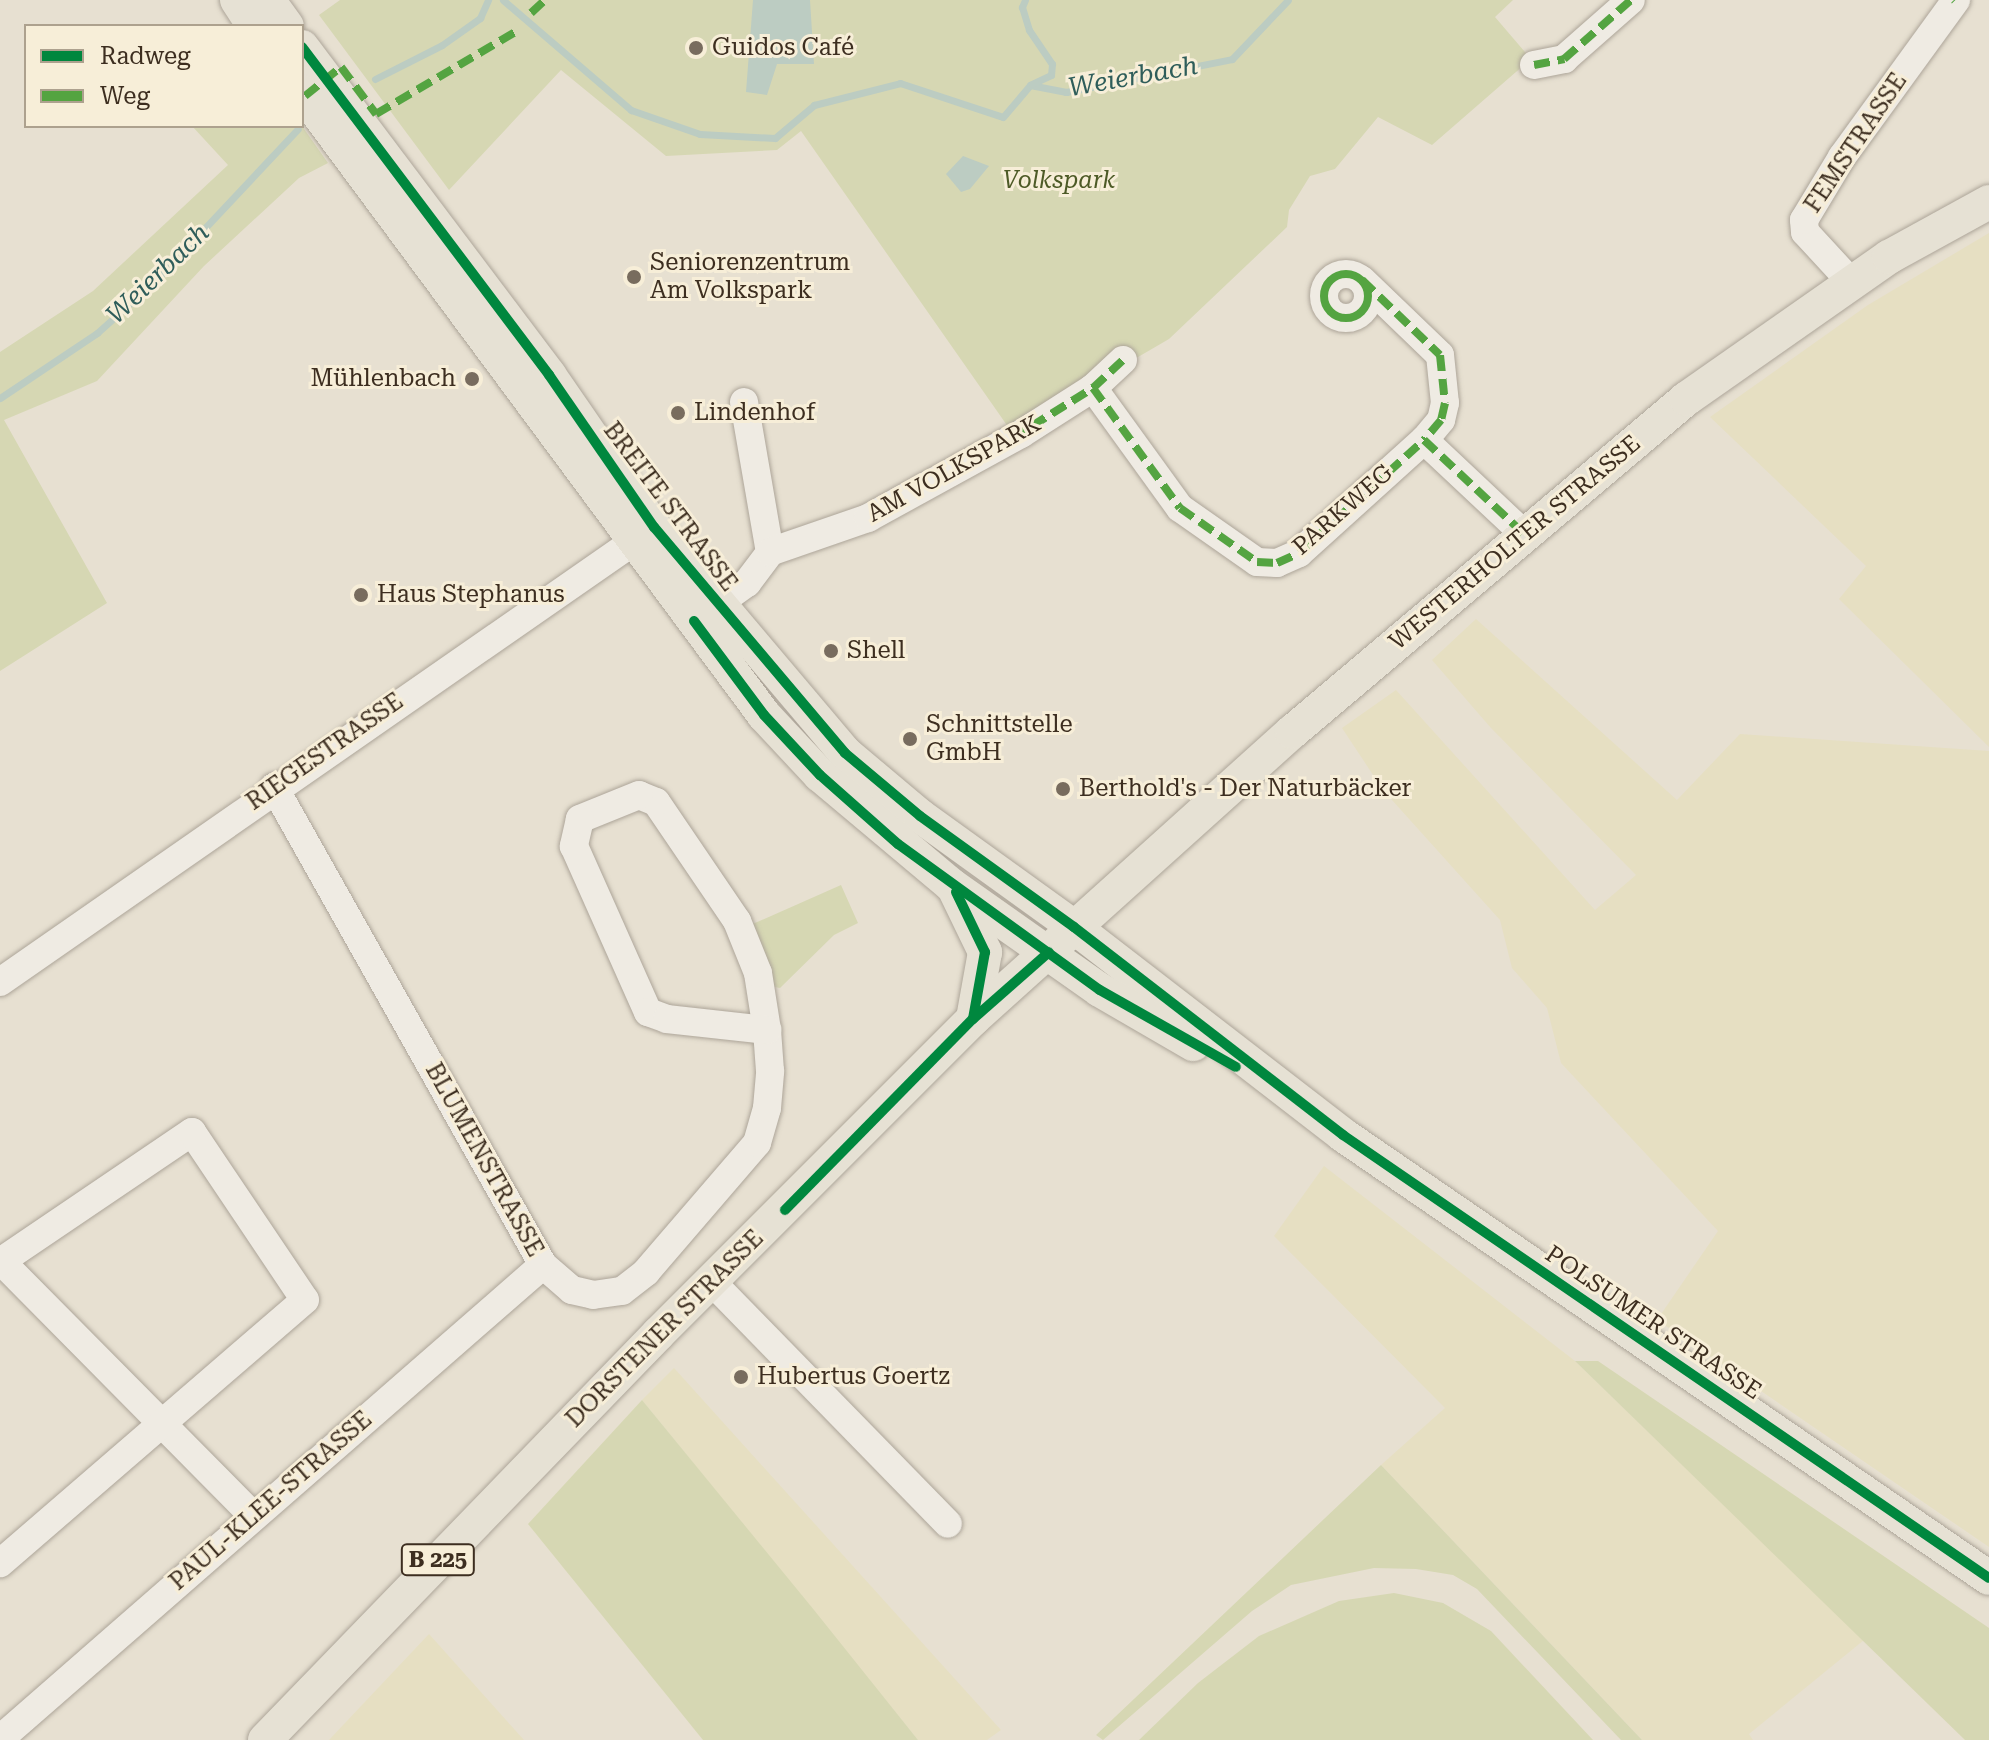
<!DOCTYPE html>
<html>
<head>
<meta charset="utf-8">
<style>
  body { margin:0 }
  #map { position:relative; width:1989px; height:1740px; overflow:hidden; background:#e7e0d1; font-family:"Roboto Serif",serif }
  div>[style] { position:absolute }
  .farmland>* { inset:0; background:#e6dfc2 }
  .green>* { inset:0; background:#d6d7b3 }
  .water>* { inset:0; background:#bcccc2 }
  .stream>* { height:7px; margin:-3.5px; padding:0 3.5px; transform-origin:3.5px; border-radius:3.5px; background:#bcccc2 }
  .roads { filter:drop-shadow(0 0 2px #ada599) drop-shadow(0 0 2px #ada599) }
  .minor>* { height:28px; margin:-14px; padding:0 14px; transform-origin:14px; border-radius:14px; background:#efebe3 }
  .minor>.ring { margin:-14px; padding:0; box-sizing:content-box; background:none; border:28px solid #efebe3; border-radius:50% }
  .major>* { height:34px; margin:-17px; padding:0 17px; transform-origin:17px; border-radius:17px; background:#e6e1d4 }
  .quiet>* { height:8px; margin-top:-4px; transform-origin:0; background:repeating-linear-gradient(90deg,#54a441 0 16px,transparent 0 24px) }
  .quiet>.ring { margin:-4px; padding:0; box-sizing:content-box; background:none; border:8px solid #54a441; border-radius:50% }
  .cycleway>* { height:10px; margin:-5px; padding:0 5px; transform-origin:5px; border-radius:5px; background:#00873e }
  .dots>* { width:22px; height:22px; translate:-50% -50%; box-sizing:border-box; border:4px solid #f7eed8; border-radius:50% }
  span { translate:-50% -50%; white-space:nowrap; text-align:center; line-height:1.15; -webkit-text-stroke:6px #f7eed8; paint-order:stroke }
  .shield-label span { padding:2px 6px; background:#f7eed8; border:2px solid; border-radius:6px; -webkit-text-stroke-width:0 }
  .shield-label { font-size:22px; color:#3d2e20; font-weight:700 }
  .poi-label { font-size:24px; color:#3d2e20 }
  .left { translate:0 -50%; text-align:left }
  .right { translate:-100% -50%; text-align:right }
  .street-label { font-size:24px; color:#3d2e20 }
  .park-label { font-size:24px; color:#4d5a26; font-style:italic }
  .water-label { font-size:26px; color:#2f5d5a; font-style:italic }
  .legend { position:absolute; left:24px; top:24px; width:280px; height:104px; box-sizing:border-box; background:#f7eed8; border:2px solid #ada18e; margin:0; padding:10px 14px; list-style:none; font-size:24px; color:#3d2e20 }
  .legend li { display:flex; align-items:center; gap:16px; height:40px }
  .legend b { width:40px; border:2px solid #ada18e }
</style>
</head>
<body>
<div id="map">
  <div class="farmland">
    <i style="clip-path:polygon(1989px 233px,1989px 747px,1839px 599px,1866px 566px,1710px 417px,1868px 305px)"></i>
    <i style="clip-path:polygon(1476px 619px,1677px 800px,1740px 734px,1989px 751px,1989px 1547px,1657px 1320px,1718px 1231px,1561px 1063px,1547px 1008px,1512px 968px,1500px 920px,1383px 790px,1342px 728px,1396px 690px,1595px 910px,1636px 875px,1491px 728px,1432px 660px)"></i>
    <i style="clip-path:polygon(1324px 1166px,1575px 1361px,1864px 1640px,1749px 1734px,1753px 1740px,1642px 1740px,1381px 1465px,1445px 1408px,1274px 1236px)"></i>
    <i style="clip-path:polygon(674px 1368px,1001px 1730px,987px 1740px,918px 1740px,642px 1400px)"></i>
    <i style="clip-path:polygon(429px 1634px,524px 1740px,329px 1740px)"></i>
  </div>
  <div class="green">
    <i style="clip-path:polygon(340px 0,1513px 0,1495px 17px,1531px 59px,1432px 145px,1378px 117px,1335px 169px,1310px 176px,1289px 210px,1287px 227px,1169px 339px,1011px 431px,801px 131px,777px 150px,666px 156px,561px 70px,449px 190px,319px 15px)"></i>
    <i style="clip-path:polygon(192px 126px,302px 126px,328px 163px,299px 178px,204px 266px,97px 381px,4px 420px,107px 603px,0 671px,0 352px,93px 291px,228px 165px)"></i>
    <i style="clip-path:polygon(841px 885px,858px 923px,834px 935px,780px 988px,770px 986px,746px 927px)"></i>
    <i style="clip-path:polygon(1575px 1361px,1598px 1361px,1989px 1628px,1989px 1740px,1965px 1740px)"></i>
    <i style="clip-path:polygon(642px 1400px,814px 1610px,918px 1740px,703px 1740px,528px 1524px)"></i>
    <i style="clip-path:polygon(1381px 1465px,1642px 1740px,1621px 1740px,1477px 1589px,1453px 1575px,1416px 1569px,1374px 1568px,1291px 1585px,1252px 1611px,1103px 1740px,1096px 1735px)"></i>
    <i style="clip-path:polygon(1394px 1593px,1443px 1603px,1491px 1631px,1593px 1740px,1139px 1740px,1198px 1683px,1259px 1636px,1339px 1601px)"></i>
  </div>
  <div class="water">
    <i style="clip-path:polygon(753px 0,810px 0,814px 64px,777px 64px,767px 95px,746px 92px)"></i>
    <i style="clip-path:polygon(963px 156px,989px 166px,970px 189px,961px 192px,946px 174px)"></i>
  </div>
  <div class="stream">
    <i style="left:503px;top:0;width:169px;rotate:40.7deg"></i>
    <i style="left:631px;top:110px;width:73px;rotate:19.2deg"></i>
    <i style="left:700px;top:134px;width:75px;rotate:3.1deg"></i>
    <i style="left:775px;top:138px;width:51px;rotate:-40.2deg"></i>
    <i style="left:814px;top:105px;width:89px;rotate:-14.3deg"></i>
    <i style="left:900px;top:83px;width:108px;rotate:18.3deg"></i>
    <i style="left:1003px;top:117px;width:42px;rotate:-49.8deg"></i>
    <i style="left:1030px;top:85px;width:37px;rotate:11deg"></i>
    <i style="left:1066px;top:92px;width:169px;rotate:-11.2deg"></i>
    <i style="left:1232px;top:59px;width:81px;rotate:-46.5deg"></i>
    <i style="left:1025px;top:0;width:8px;rotate:113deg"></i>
    <i style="left:1022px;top:7px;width:24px;rotate:73deg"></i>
    <i style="left:1029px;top:30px;width:41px;rotate:55.9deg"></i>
    <i style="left:1052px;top:64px;width:11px;rotate:95deg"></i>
    <i style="left:1051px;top:75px;width:21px;rotate:155deg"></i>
    <i style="left:375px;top:79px;width:75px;rotate:-26.9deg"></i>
    <i style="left:442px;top:45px;width:47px;rotate:-35.4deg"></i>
    <i style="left:480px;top:18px;width:20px;rotate:-66deg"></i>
    <i style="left:0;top:398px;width:117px;rotate:-33.8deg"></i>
    <i style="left:97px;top:333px;width:79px;rotate:-41.9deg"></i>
    <i style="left:156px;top:280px;width:207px;rotate:-46.8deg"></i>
  </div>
  <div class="roads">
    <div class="minor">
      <i style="left:1534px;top:65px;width:31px;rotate:-11deg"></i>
      <i style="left:1564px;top:59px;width:89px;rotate:-41.4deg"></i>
      <i class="ring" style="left:1324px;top:274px;width:16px;height:16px"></i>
      <i style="left:1362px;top:280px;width:108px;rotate:43.9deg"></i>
      <i style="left:1440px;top:355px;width:48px;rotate:84.1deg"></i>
      <i style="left:1445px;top:403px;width:17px;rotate:103deg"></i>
      <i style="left:1441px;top:420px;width:26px;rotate:130deg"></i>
      <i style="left:1852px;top:283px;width:69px;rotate:-132.7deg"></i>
      <i style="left:1805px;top:232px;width:12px;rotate:-95deg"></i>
      <i style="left:1804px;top:220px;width:74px;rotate:-58.9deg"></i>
      <i style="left:1842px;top:157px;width:194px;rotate:-54deg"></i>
      <i style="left:1093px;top:388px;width:148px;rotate:54.1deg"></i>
      <i style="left:1180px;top:508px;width:94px;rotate:35deg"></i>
      <i style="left:1257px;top:562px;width:20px;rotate:3deg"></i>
      <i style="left:1277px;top:563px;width:24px;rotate:-24deg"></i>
      <i style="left:1299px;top:553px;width:169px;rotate:-42.1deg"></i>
      <i style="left:1424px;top:440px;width:136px;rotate:43.2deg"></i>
      <i style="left:744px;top:402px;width:152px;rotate:80.2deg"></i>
      <i style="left:701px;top:616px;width:57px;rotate:-35.7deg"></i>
      <i style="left:747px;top:583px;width:39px;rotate:-53deg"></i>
      <i style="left:770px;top:552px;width:104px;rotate:-19.1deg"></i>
      <i style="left:868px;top:518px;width:175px;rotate:-28.8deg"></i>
      <i style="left:1021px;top:434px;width:85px;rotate:-32.6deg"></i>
      <i style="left:1093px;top:388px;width:41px;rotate:-43deg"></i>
      <i style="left:274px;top:787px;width:548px;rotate:60.63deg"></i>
      <i style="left:543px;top:1265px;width:38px;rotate:41deg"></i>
      <i style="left:572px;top:1290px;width:22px;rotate:13deg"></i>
      <i style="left:593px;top:1295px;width:29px;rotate:-8deg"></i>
      <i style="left:622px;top:1291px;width:31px;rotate:-38deg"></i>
      <i style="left:646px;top:1272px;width:170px;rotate:-49.3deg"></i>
      <i style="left:757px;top:1143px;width:36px;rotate:-74deg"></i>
      <i style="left:767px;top:1108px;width:37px;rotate:-85deg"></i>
      <i style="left:770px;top:1071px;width:41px;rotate:-94.2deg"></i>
      <i style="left:767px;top:1030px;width:58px;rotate:-99deg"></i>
      <i style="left:758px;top:973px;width:56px;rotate:-112deg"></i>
      <i style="left:737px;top:921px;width:144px;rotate:-124.2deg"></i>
      <i style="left:656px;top:802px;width:18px;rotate:-158deg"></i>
      <i style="left:639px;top:795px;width:64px;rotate:157.9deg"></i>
      <i style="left:580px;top:819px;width:28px;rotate:103deg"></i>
      <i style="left:574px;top:846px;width:182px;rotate:66deg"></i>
      <i style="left:648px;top:1012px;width:20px;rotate:20deg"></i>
      <i style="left:667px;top:1019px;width:101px;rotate:6.3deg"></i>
      <i style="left:0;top:982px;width:795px;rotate:-34.81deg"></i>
      <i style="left:0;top:1260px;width:361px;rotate:45.3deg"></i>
      <i style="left:0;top:1262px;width:232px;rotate:-34.1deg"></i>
      <i style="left:192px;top:1132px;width:202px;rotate:56.1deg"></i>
      <i style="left:305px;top:1300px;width:403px;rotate:139.2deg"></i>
      <i style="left:711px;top:1281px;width:339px;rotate:45.7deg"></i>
      <i style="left:0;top:1739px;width:721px;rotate:-41.12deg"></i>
    </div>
    <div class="major">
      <i style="left:237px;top:0;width:31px;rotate:57deg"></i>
      <i style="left:268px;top:0;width:32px;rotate:54deg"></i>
      <i style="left:302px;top:47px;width:411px;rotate:53deg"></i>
      <i style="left:549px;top:375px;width:185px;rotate:55.4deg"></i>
      <i style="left:654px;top:527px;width:296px;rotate:49.8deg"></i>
      <i style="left:845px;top:753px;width:98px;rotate:40deg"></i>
      <i style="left:920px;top:816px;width:190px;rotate:35.8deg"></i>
      <i style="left:1074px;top:927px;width:340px;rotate:37.7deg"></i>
      <i style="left:1343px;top:1135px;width:783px;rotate:34.44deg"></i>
      <i style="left:302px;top:92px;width:776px;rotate:53.44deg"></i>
      <i style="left:764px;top:715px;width:82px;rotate:47deg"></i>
      <i style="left:820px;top:775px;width:171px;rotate:40deg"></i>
      <i style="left:951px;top:885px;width:182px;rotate:35.2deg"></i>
      <i style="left:1100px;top:990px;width:108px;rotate:30.1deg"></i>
      <i style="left:956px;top:892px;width:67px;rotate:64.2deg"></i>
      <i style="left:985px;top:952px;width:68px;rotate:100.2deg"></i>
      <i style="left:265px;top:1740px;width:566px;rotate:-45.93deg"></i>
      <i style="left:659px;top:1333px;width:444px;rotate:-45deg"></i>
      <i style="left:973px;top:1019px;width:429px;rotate:-42deg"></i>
      <i style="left:1292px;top:732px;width:516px;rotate:-40.2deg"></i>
      <i style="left:1686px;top:399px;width:248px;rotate:-35deg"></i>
      <i style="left:1889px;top:257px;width:114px;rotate:-28.8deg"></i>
    </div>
  </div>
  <div class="quiet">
    <i style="left:1954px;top:0;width:1px;rotate:45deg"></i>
    <i style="left:531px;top:13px;width:19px;rotate:-43deg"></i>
    <i style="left:1534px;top:65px;width:31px;rotate:-11deg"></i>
    <i style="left:1564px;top:59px;width:89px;rotate:-41.4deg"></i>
    <i style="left:305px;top:96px;width:46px;rotate:-38.9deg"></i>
    <i style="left:341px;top:67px;width:59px;rotate:53.3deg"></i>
    <i style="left:376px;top:114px;width:164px;rotate:-30.5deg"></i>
    <i class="ring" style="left:1324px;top:274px;width:36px;height:36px"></i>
    <i style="left:1362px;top:280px;width:108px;rotate:43.9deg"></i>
    <i style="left:1440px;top:355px;width:48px;rotate:84.1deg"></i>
    <i style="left:1445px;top:403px;width:17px;rotate:103deg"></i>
    <i style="left:1441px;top:420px;width:26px;rotate:130deg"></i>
    <i style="left:1093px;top:388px;width:148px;rotate:54.1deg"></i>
    <i style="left:1180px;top:508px;width:94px;rotate:35deg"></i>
    <i style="left:1257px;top:562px;width:20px;rotate:3deg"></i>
    <i style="left:1277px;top:563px;width:24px;rotate:-24deg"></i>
    <i style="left:1299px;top:553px;width:169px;rotate:-42.1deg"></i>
    <i style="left:1424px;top:440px;width:136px;rotate:43.2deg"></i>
    <i style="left:1011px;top:439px;width:97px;rotate:-31.9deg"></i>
    <i style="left:1093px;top:388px;width:41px;rotate:-43deg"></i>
  </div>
  <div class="cycleway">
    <i style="left:302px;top:47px;width:411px;rotate:53deg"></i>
    <i style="left:549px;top:375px;width:185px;rotate:55.4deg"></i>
    <i style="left:654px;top:527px;width:296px;rotate:49.8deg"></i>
    <i style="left:845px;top:753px;width:98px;rotate:40deg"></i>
    <i style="left:920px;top:816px;width:190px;rotate:35.8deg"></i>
    <i style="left:1074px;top:927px;width:340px;rotate:37.7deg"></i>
    <i style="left:1343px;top:1135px;width:783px;rotate:34.44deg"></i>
    <i style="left:694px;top:621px;width:117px;rotate:53.3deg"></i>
    <i style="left:764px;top:715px;width:82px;rotate:47deg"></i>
    <i style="left:820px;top:775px;width:104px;rotate:41.5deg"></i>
    <i style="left:898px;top:844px;width:249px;rotate:35.9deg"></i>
    <i style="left:1100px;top:990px;width:156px;rotate:29.5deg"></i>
    <i style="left:956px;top:892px;width:67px;rotate:64.2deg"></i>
    <i style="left:985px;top:952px;width:68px;rotate:100.2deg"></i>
    <i style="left:785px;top:1210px;width:268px;rotate:-45.5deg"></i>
    <i style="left:973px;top:1019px;width:101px;rotate:-41.4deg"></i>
  </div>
  <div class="dots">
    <i style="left:696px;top:48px;background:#786c5e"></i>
    <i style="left:634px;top:277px;background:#786c5e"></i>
    <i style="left:472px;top:379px;background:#786c5e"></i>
    <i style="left:678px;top:413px;background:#786c5e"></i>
    <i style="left:361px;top:595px;background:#786c5e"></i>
    <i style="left:831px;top:651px;background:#786c5e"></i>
    <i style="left:910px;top:739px;background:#786c5e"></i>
    <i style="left:1063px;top:789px;background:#786c5e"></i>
    <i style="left:741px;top:1377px;background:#786c5e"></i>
  </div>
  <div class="shield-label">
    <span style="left:438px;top:1560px">B 225</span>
  </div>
  <div class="poi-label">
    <span class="left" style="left:712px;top:48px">Guidos Café</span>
    <span class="left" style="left:650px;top:277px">Seniorenzentrum<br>Am Volkspark</span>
    <span class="right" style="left:456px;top:379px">Mühlenbach</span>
    <span class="left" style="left:694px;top:413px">Lindenhof</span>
    <span class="left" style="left:377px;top:595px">Haus Stephanus</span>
    <span class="left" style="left:847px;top:651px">Shell</span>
    <span class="left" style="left:926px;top:739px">Schnittstelle<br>GmbH</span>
    <span class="left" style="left:1079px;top:789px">Berthold's - Der Naturbäcker</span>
    <span class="left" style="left:757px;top:1377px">Hubertus Goertz</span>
  </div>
  <div class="street-label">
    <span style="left:1856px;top:143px;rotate:-56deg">FEMSTRASSE</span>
    <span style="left:954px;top:469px;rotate:-29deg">AM VOLKSPARK</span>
    <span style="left:670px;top:507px;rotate:53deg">BREITE STRASSE</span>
    <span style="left:1343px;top:510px;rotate:-41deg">PARKWEG</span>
    <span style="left:1515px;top:543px;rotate:-40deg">WESTERHOLTER STRASSE</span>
    <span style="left:325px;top:752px;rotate:-35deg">RIEGESTRASSE</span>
    <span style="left:484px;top:1160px;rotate:61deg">BLUMENSTRASSE</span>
    <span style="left:1653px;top:1323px;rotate:34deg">POLSUMER STRASSE</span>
    <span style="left:665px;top:1329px;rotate:-45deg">DORSTENER STRASSE</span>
    <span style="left:271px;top:1501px;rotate:-41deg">PAUL-KLEE-STRASSE</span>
  </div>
  <div class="park-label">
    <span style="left:1059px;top:181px">Volkspark</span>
  </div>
  <div class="water-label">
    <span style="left:1133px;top:77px;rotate:-10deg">Weierbach</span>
    <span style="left:158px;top:274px;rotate:-44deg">Weierbach</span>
  </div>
  <ul class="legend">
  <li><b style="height:10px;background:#00873e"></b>Radweg</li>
  <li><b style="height:10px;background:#54a441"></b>Weg</li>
  </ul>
</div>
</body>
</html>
